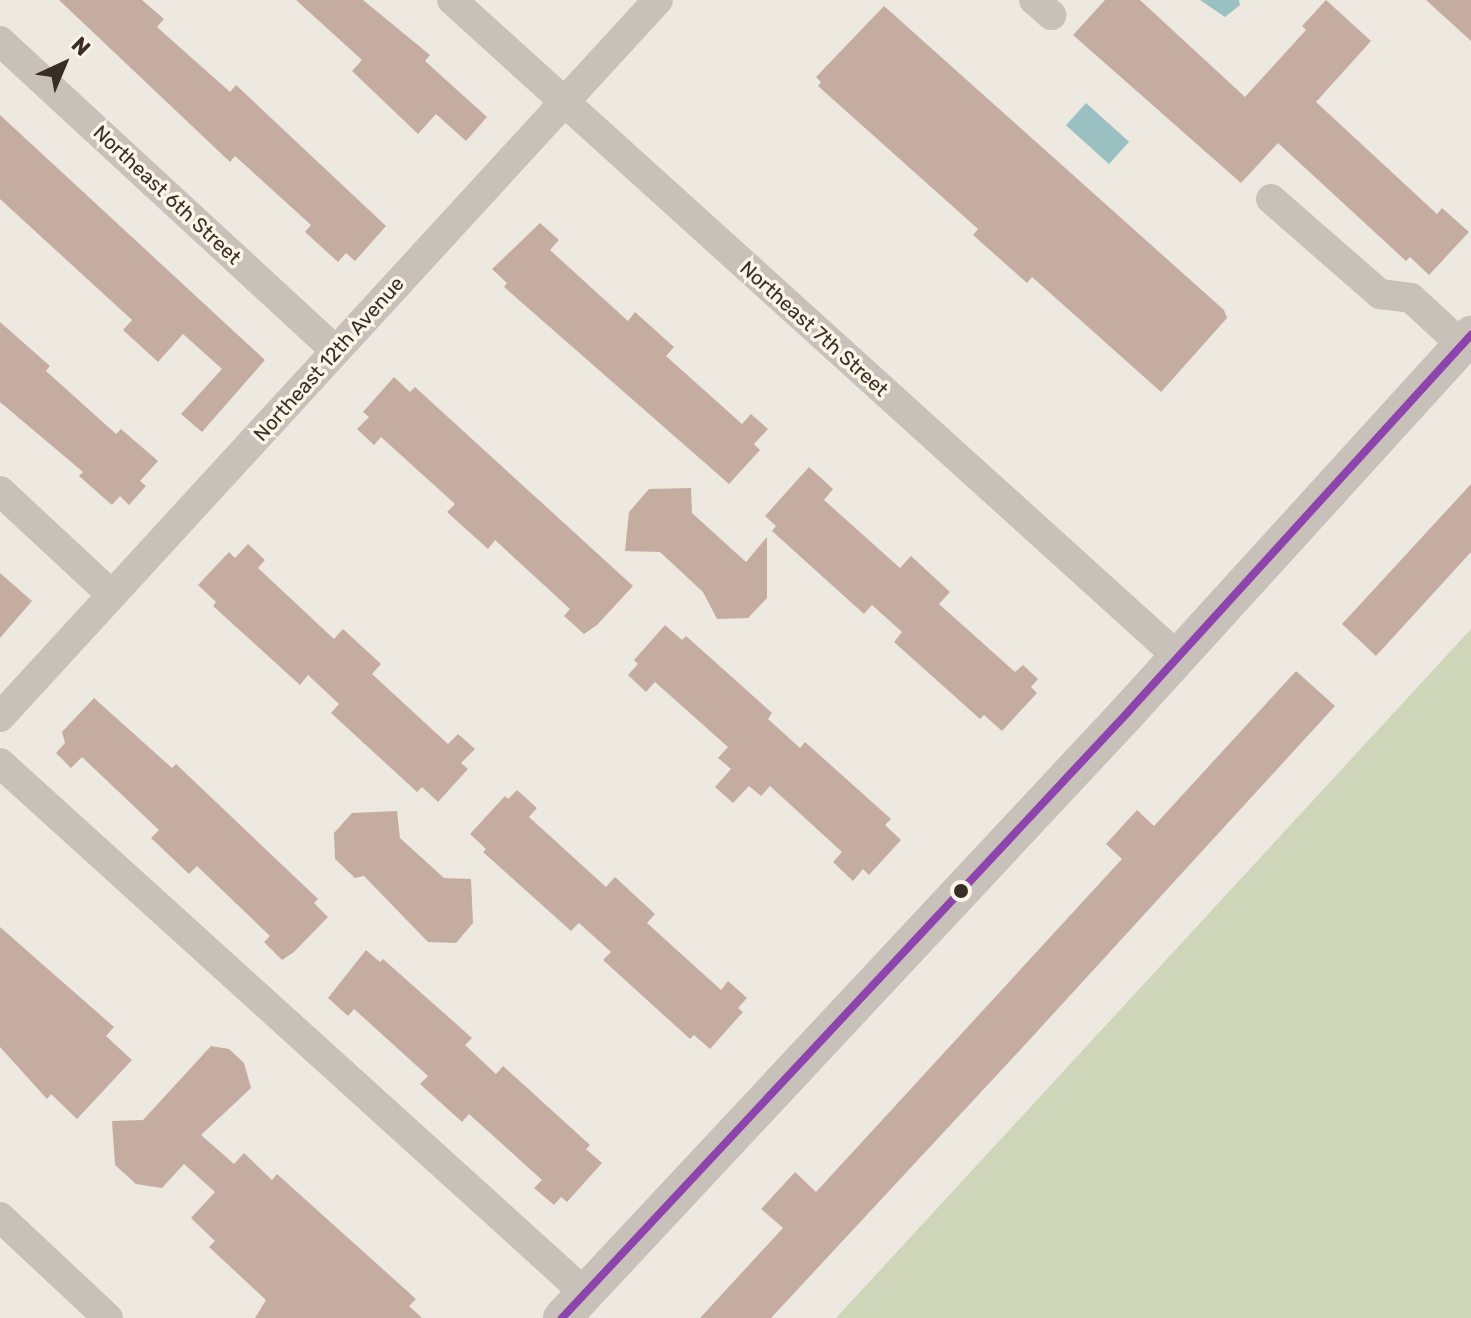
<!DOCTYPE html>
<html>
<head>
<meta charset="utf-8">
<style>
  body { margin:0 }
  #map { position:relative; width:1471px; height:1318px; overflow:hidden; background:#eee9e0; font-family:Rubik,sans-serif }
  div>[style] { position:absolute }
  .green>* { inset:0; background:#ced5b9 }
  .water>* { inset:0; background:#9ac0c2; transform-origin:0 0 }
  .building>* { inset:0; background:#c4ada0 }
  .minor>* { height:30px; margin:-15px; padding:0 15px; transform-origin:15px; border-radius:15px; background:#c8c1b9 }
  .tertiary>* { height:38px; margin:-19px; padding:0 19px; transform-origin:19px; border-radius:19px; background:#c8c1b9 }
  .bus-1>* { height:8px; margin:-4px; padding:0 4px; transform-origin:4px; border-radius:4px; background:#8e44ad }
  .dots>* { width:22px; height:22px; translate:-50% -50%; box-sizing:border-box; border:4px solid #fbf4e7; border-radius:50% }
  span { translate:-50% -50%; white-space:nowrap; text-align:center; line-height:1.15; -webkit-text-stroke:7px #fbf4e7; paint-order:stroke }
  .street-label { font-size:20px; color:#392e27 }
  .north { position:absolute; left:24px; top:24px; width:80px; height:80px; -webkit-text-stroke:6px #fbf4e7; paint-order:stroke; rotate:44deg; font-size:22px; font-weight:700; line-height:32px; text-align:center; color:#392e27 }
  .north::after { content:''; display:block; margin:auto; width:28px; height:36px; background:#392e27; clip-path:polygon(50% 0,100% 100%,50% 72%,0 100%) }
</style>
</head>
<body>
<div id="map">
  <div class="green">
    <i style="clip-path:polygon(1471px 629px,1471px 1318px,836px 1318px)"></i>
  </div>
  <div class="water">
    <i style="clip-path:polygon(1200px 0,1239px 0,1240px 5px,1225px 17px)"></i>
    <i style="left:1086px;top:103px;width:58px;height:30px;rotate:42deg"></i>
  </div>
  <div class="building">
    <i style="clip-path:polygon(59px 0,142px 0,164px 19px,157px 27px,230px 92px,236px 85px,386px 226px,355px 261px,346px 253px,338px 262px,305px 232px,311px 225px,235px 156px,230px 162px)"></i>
    <i style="clip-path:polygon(296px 0,363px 0,430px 55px,425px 61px,487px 117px,466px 141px,436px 114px,418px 134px,352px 71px,362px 60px)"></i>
    <i style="clip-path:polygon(1105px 0,1140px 0,1245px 97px,1306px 30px,1302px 26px,1326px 0,1371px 41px,1316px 102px,1437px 214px,1442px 208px,1469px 232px,1429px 275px,1410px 257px,1406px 261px,1278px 143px,1241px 183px,1073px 35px)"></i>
    <i style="clip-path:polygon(1426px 0,1471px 0,1471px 41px)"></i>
    <i style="clip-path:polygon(884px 6px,1224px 310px,1227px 318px,1161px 392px,1032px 277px,1027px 283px,973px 235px,978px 229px,818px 86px,821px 82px,816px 77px)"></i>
    <i style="clip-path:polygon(0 115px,265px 360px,202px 432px,181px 414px,222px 369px,183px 334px,158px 362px,123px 330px,132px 320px,0 199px)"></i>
    <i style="clip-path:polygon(540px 223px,559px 240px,550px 250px,628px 321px,635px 312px,674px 347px,666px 356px,742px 424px,751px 414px,768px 429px,754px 444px,760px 450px,729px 484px,504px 287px,507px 283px,492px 269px)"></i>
    <i style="clip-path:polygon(0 322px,50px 366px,46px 371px,116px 434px,121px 429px,158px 461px,140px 481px,146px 486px,129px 505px,120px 496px,112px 505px,79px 476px,83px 472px,0 402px)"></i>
    <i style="clip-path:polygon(394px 377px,410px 392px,415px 387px,633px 586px,597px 625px,584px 634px,564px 616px,570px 609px,495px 540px,488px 549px,447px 512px,455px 504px,381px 437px,374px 445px,357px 429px,369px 417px,363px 412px)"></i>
    <i style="clip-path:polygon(809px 467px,833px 489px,824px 500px,900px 568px,911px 556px,950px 592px,939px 604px,1015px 672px,1023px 665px,1038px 679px,1031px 687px,1037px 693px,1002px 731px,984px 715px,980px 719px,894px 642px,902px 632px,872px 605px,864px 614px,772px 531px,776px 526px,765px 516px)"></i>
    <i style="clip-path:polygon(1471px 484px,1471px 552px,1376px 656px,1342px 624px)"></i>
    <i style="clip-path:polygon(691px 488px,692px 513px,746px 562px,767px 537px,767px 598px,748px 618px,717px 619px,703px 592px,660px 552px,625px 551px,629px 512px,649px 489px)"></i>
    <i style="clip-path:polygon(248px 544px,265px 560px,258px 568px,334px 639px,343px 629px,381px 664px,372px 674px,448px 744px,458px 734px,475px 749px,461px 763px,468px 769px,438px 802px,422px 787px,417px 792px,331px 713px,339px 704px,308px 675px,300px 685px,213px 606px,216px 602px,198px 585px,229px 552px,235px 558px)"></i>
    <i style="clip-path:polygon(0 573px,32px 601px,0 638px)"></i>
    <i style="clip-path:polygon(665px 625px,682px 640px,686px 636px,772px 713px,768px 719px,800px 748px,805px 742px,891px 819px,885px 825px,901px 840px,869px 875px,863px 869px,853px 881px,833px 862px,842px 852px,770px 786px,761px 796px,749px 786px,733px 803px,715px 787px,731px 769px,718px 758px,728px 747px,655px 682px,646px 692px,628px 675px,638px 664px,634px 660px)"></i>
    <i style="clip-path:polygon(1296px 671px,1335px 706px,1022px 1048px,771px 1318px,700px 1318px,783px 1228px,761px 1209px,795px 1172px,816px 1192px,1122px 859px,1106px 844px,1137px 810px,1154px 826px)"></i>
    <i style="clip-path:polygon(94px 698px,172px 768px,176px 764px,318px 899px,314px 903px,328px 917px,294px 952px,282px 960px,264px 942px,270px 936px,197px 866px,189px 874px,151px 838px,159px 830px,82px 757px,71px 768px,56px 753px,65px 743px,62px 732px)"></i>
    <i style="clip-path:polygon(517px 790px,537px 808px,529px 817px,606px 887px,615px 877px,655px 914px,647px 923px,721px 990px,728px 981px,747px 998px,738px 1008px,743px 1012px,710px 1049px,694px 1035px,690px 1039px,603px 960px,611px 952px,579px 923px,571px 931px,483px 852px,486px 849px,470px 834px,505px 796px,508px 799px)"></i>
    <i style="clip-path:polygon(397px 811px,400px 838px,444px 878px,471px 879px,473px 923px,456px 943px,428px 942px,364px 876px,355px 878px,335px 859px,334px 833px,352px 813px)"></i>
    <i style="clip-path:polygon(0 927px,114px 1027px,106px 1036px,132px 1060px,77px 1119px,51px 1094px,47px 1099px,0 1047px)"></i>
    <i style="clip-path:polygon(366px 950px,380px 962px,383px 959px,472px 1038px,465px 1045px,496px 1074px,503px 1066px,590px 1145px,586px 1149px,602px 1163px,567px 1202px,561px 1197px,554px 1205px,534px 1188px,542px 1180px,469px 1114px,462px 1122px,420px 1084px,428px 1076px,354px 1009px,348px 1016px,328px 998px)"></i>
    <i style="clip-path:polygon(211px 1046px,229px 1049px,244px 1063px,251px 1088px,201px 1135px,234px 1164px,244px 1153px,272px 1180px,277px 1174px,416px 1299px,409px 1306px,422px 1318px,255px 1318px,266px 1300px,209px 1247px,215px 1241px,191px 1218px,215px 1192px,184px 1164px,162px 1188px,136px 1184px,115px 1165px,112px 1121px,143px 1120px)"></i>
  </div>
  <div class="minor">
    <i style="left:452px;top:0;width:979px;rotate:42.14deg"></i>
    <i style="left:1034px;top:0;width:23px;rotate:41deg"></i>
    <i style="left:0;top:41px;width:456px;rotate:42.7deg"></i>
    <i style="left:1271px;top:199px;width:145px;rotate:41.1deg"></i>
    <i style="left:1380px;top:294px;width:31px;rotate:7deg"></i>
    <i style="left:1411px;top:298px;width:69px;rotate:42.7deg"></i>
    <i style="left:0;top:491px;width:153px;rotate:42.9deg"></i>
    <i style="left:0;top:717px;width:973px;rotate:-47.46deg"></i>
    <i style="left:0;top:763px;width:789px;rotate:42.18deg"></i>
    <i style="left:0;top:1217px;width:148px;rotate:43.1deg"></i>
  </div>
  <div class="tertiary">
    <i style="left:562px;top:1318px;width:829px;rotate:-46.95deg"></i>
    <i style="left:1128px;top:712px;width:510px;rotate:-47.7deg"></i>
  </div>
  <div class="bus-1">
    <i style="left:562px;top:1318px;width:829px;rotate:-46.95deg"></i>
    <i style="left:1128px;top:712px;width:510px;rotate:-47.7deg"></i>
  </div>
  <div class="dots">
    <i style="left:961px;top:891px;background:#392e27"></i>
  </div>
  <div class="street-label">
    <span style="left:167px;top:195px;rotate:43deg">Northeast 6th Street</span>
    <span style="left:814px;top:329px;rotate:42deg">Northeast 7th Street</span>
    <span style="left:329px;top:359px;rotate:-48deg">Northeast 12th Avenue</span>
  </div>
  <div class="north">N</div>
</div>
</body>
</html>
